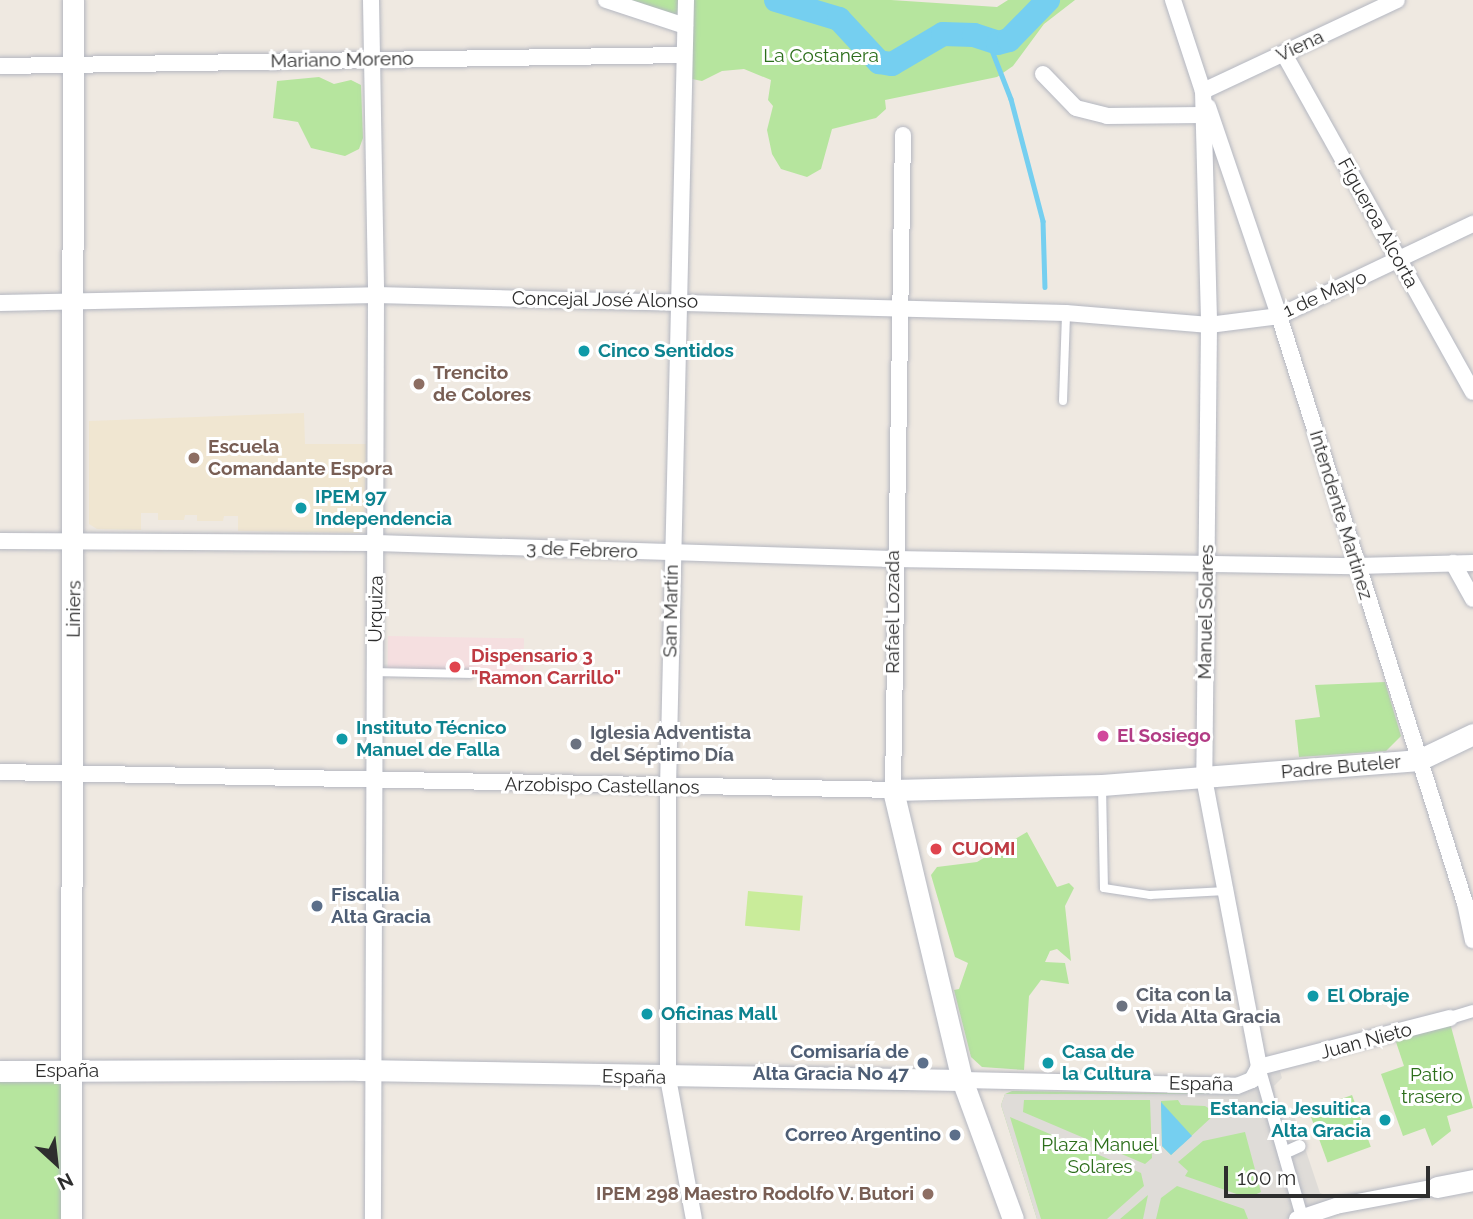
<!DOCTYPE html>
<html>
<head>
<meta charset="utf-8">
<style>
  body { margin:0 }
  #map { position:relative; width:1473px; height:1219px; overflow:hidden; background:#efe9e1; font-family:Raleway,sans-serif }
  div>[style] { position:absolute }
  .education>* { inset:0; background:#f0e6d1 }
  .medical>* { inset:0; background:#f5dfe0; transform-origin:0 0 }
  .green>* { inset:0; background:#b6e59e; transform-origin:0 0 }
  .pitch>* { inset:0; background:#c9ec9a; transform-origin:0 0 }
  .plaza>* { inset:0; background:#dfdcd8 }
  .water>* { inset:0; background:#75cff0 }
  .stream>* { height:4.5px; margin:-2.25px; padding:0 2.25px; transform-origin:2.25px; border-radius:2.25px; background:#75cff0 }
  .river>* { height:24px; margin:-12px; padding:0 12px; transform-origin:12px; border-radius:12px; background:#75cff0 }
  .roads { filter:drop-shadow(0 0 2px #b4b7c1) drop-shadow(0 0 2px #b4b7c1) }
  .service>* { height:8px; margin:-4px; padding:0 4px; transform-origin:4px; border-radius:4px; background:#fff }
  .pedestrian>* { height:12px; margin:-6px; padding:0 6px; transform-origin:6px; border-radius:6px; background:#fff }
  .minor>* { height:16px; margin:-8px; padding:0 8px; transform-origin:8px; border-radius:8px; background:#fff }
  .tertiary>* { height:21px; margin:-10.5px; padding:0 10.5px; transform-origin:10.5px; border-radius:10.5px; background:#fff }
  .dots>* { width:19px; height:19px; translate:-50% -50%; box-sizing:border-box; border:4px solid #fff; border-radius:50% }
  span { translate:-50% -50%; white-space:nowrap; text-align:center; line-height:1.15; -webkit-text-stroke:6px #fff; paint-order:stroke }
  .street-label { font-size:19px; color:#2e2e2e }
  .park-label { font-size:19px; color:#2c6e1b }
  .culture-label { font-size:19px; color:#0d838f; font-weight:700 }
  .left { translate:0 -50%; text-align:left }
  .right { translate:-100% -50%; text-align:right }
  .education-label { font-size:19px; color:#785e54; font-weight:700 }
  .health-label { font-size:19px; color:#be3a42; font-weight:700 }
  .worship-label { font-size:19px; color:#5b616d; font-weight:700 }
  .hotel-label { font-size:19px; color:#b23c85; font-weight:700 }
  .service-label { font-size:19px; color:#4e5e75; font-weight:700 }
  .north { position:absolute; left:21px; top:1128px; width:70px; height:70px; -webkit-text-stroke:5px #fff; paint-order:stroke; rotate:153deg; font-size:19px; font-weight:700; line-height:28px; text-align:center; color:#2e2e2e }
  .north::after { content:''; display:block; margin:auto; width:24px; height:32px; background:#2e2e2e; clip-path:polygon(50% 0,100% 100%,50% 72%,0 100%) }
  .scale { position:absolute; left:1224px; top:1166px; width:206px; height:32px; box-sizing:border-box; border:4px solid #2e2e2e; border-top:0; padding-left:9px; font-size:21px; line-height:24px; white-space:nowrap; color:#2e2e2e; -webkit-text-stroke:5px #fff; paint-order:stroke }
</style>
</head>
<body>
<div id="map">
  <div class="education">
    <i style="clip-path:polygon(304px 413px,305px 444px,366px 444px,364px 527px,359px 533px,238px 531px,238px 516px,224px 516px,223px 521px,197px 521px,197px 515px,185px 515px,184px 520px,158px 520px,158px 513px,141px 513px,141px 530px,97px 529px,89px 524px,89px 421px)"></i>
  </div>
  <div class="medical">
    <i style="left:388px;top:636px;width:136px;height:39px;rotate:1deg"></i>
  </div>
  <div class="green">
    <i style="clip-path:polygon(625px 0,891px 0,997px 7px,1008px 0,1075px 0,1044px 24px,1013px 66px,997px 77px,885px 100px,886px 109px,876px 118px,832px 129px,821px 169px,807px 177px,781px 169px,772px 154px,767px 130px,773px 106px,768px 100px,771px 80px,744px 69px,722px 71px,702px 81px,692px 79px,691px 29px)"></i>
    <i style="clip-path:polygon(319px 77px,334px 84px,351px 80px,361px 85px,363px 138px,359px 149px,345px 156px,311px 148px,298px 122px,273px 118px,277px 81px)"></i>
    <i style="clip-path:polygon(1385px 682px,1401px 736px,1386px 751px,1299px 757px,1295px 720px,1320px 717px,1315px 685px)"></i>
    <i style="clip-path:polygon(1027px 832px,1057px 887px,1069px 883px,1074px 888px,1065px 906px,1071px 961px,1057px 949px,1050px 951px,1045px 962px,1065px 963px,1069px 984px,1041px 980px,1029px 996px,1024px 1070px,982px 1067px,971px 1057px,954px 990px,959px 989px,968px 963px,955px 957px,931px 875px,937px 867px,977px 862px)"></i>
    <i style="clip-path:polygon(1450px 1023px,1473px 1108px,1447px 1116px,1451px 1131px,1432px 1146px,1425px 1128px,1403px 1136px,1381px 1074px,1404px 1066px,1396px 1042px)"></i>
    <i style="left:0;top:1082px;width:62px;height:137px"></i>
    <i style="clip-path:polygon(1012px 1091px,1237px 1094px,1286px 1219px,1037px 1219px,1001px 1105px,1005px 1094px)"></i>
    <i style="left:1352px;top:1095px;width:55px;height:46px;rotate:70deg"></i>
  </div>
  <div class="pitch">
    <i style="left:748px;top:891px;width:55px;height:35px;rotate:5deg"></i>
  </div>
  <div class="plaza">
    <i style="clip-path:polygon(evenodd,1279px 1068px,1282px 1078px,1274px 1086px,1276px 1105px,1294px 1115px,1320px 1193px,1337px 1200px,1286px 1219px,1248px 1219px,1244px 1209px,1177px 1186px,1161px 1198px,1156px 1219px,1143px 1219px,1148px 1195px,1120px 1219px,1107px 1219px,1144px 1186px,1141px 1173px,1010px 1117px,1041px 1219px,1037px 1219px,1001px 1105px,1005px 1094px,1237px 1094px,1279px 1068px,1024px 1100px,1150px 1100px,1152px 1158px,1145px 1164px,1023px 1112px,1024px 1100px,1279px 1068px,1178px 1100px,1181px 1105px,1205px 1106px,1216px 1113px,1171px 1155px,1162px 1146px,1161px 1101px,1178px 1100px,1279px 1068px,1245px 1132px,1261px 1192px,1248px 1198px,1185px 1176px,1188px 1171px,1178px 1162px,1203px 1141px,1245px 1132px)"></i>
  </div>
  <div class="water">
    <i style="clip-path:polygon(1161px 1102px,1192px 1136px,1171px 1155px,1162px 1146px)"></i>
  </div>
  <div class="stream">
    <i style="left:988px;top:40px;width:63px;rotate:68.7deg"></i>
    <i style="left:1011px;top:99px;width:126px;rotate:75.3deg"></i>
    <i style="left:1043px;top:221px;width:66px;rotate:88.3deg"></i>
  </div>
  <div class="river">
    <i style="left:776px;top:0;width:66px;rotate:16.8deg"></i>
    <i style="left:839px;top:19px;width:59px;rotate:47.1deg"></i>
    <i style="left:879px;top:62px;width:13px;rotate:9deg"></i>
    <i style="left:892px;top:64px;width:59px;rotate:-30.5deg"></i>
    <i style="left:943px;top:34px;width:31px;rotate:2deg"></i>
    <i style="left:974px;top:35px;width:25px;rotate:18deg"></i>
    <i style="left:998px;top:43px;width:11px;rotate:-15deg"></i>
    <i style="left:1009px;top:40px;width:56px;rotate:-45.7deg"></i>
  </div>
  <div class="roads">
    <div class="service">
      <i style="left:1063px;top:401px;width:88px;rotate:-88deg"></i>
      <i style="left:375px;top:672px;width:95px;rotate:1.2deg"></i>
      <i style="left:1102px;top:786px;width:102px;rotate:88.9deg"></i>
      <i style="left:1104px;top:888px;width:47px;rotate:8.7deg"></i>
      <i style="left:1150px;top:895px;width:76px;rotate:-3deg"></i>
    </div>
    <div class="pedestrian">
      <i style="left:1450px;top:1018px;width:24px;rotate:-17deg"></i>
      <i style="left:1259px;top:1067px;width:156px;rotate:74deg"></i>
      <i style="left:1284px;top:1153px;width:17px;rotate:-24deg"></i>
    </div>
    <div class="minor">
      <i style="left:371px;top:0;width:295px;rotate:89deg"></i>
      <i style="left:376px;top:295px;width:924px;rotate:90.19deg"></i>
      <i style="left:606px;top:0;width:83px;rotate:18.2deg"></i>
      <i style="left:686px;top:0;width:788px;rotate:91.31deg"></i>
      <i style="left:668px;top:788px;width:290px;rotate:90deg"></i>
      <i style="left:668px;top:1078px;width:143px;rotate:79.6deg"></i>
      <i style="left:1173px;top:0;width:96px;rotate:71.8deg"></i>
      <i style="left:1203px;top:91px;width:234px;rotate:88.5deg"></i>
      <i style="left:1209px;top:325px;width:453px;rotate:90.6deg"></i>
      <i style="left:1204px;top:778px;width:294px;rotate:79.2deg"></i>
      <i style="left:1284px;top:54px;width:387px;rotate:60.8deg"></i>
      <i style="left:0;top:66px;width:683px;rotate:-0.92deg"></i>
      <i style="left:1043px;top:74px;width:47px;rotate:45.9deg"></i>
      <i style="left:1076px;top:108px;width:32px;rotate:14deg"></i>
      <i style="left:1107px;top:116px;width:96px;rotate:-0.6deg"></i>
      <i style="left:1203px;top:91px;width:214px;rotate:-25.1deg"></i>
      <i style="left:1208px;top:107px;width:221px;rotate:71.2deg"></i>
      <i style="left:1279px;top:316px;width:616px;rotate:72.42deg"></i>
      <i style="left:1465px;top:903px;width:38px;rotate:78deg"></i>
      <i style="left:0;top:303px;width:376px;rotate:-1.2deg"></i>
      <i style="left:376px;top:295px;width:690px;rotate:1.49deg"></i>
      <i style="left:1066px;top:313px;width:144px;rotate:4.8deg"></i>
      <i style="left:1209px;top:325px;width:71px;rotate:-7.3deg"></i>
      <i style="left:1279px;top:316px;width:215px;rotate:-25.4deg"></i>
      <i style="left:0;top:541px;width:376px;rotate:0.3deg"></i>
      <i style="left:376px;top:543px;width:517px;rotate:1.77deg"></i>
      <i style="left:893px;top:559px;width:463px;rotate:0.9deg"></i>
      <i style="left:1356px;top:566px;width:117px;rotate:-1.5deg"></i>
      <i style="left:1453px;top:563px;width:41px;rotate:60.9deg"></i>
      <i style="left:0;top:772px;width:893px;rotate:1.15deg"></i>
      <i style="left:893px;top:790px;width:655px;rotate:-89.13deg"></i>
      <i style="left:1259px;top:1067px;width:197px;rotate:-14.4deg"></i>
      <i style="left:962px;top:1080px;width:275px;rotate:1.2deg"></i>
      <i style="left:1237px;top:1086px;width:16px;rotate:-22deg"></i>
      <i style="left:1252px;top:1080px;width:15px;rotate:-62deg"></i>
      <i style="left:1297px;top:1219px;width:41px;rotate:-18.4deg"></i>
      <i style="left:1336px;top:1206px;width:103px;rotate:-10.7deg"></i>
    </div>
    <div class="tertiary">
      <i style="left:0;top:1071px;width:358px;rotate:-0.2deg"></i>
      <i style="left:358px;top:1070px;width:604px;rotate:0.95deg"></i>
      <i style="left:1437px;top:1187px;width:37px;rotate:-11deg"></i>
      <i style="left:71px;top:1219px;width:1219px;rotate:-89.91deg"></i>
      <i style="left:1013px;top:1219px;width:148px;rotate:-110.1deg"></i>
      <i style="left:962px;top:1080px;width:298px;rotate:-103.4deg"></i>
      <i style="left:893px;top:790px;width:209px;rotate:-1.4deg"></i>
      <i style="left:1102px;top:785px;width:318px;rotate:-4.5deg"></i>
      <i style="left:1419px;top:760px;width:60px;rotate:-25.7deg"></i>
    </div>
  </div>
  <div class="dots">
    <i style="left:584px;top:351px;background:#0f9aa8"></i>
    <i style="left:419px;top:384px;background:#8d6e63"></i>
    <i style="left:194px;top:458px;background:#8d6e63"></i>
    <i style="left:301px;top:508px;background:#0f9aa8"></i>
    <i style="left:455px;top:667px;background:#e0444e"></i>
    <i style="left:1103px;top:736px;background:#d1479c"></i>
    <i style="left:342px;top:739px;background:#0f9aa8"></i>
    <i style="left:576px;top:744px;background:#6b7280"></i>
    <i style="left:936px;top:849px;background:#e0444e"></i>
    <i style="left:317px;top:906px;background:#5c6f8a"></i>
    <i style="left:1313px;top:996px;background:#0f9aa8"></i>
    <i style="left:1122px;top:1006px;background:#6b7280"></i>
    <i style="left:647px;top:1014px;background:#0f9aa8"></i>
    <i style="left:923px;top:1063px;background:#5c6f8a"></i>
    <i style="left:1048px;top:1063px;background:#0f9aa8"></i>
    <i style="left:1385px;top:1120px;background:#0f9aa8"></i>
    <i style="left:955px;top:1135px;background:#5c6f8a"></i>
    <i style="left:928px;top:1194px;background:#8d6e63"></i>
  </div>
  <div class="street-label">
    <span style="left:1300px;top:46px;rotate:-25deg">Viena</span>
    <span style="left:342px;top:60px;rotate:-1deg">Mariano Moreno</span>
    <span style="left:1378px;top:223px;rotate:61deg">Figueroa Alcorta</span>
    <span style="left:1325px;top:294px;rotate:-24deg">1 de Mayo</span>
    <span style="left:605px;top:300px;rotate:1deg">Concejal José Alonso</span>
    <span style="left:1341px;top:515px;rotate:73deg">Intendente Martinez</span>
    <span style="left:582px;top:550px;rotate:2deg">3 de Febrero</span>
    <span style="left:74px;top:609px;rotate:-89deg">Liniers</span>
    <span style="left:376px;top:609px;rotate:-89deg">Urquiza</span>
    <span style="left:671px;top:611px;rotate:-89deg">San Martín</span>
    <span style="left:893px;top:612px;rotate:-90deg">Rafael Lozada</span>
    <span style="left:1206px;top:612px;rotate:-89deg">Manuel Solares</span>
    <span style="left:1341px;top:767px;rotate:-5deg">Padre Buteler</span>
    <span style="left:602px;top:786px;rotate:1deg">Arzobispo Castellanos</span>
    <span style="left:1366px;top:1041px;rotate:-15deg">Juan Nieto</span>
    <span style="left:67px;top:1071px">España</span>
    <span style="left:634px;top:1077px;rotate:1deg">España</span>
    <span style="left:1201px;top:1084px;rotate:1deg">España</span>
  </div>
  <div class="park-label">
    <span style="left:821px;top:56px">La Costanera</span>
    <span style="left:1432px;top:1086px">Patio<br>trasero</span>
    <span style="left:1100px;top:1156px">Plaza Manuel<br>Solares</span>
  </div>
  <div class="culture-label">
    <span class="left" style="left:598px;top:351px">Cinco Sentidos</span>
    <span class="left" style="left:315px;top:508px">IPEM 97<br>Independencia</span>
    <span class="left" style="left:356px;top:739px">Instituto Técnico<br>Manuel de Falla</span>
    <span class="left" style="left:1327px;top:996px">El Obraje</span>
    <span class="left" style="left:661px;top:1014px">Oficinas Mall</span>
    <span class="left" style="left:1062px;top:1063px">Casa de<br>la Cultura</span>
    <span class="right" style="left:1371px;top:1120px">Estancia Jesuitica<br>Alta Gracia</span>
  </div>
  <div class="education-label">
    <span class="left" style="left:433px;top:384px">Trencito<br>de Colores</span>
    <span class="left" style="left:208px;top:458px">Escuela<br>Comandante Espora</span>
    <span class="right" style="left:914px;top:1194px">IPEM 298 Maestro Rodolfo V. Butori</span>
  </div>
  <div class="health-label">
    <span class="left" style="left:471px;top:667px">Dispensario 3<br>"Ramon Carrillo"</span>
    <span class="left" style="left:952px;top:849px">CUOMI</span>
  </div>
  <div class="worship-label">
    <span class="left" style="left:590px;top:744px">Iglesia Adventista<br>del Séptimo Día</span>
    <span class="left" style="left:1136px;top:1006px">Cita con la<br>Vida Alta Gracia</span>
  </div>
  <div class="hotel-label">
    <span class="left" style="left:1117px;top:736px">El Sosiego</span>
  </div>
  <div class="service-label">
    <span class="left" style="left:331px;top:906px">Fiscalia<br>Alta Gracia</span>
    <span class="right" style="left:909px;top:1063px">Comisaría de<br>Alta Gracia No 47</span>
    <span class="right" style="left:941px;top:1135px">Correo Argentino</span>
  </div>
  <div class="north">N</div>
  <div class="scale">100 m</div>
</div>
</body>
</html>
